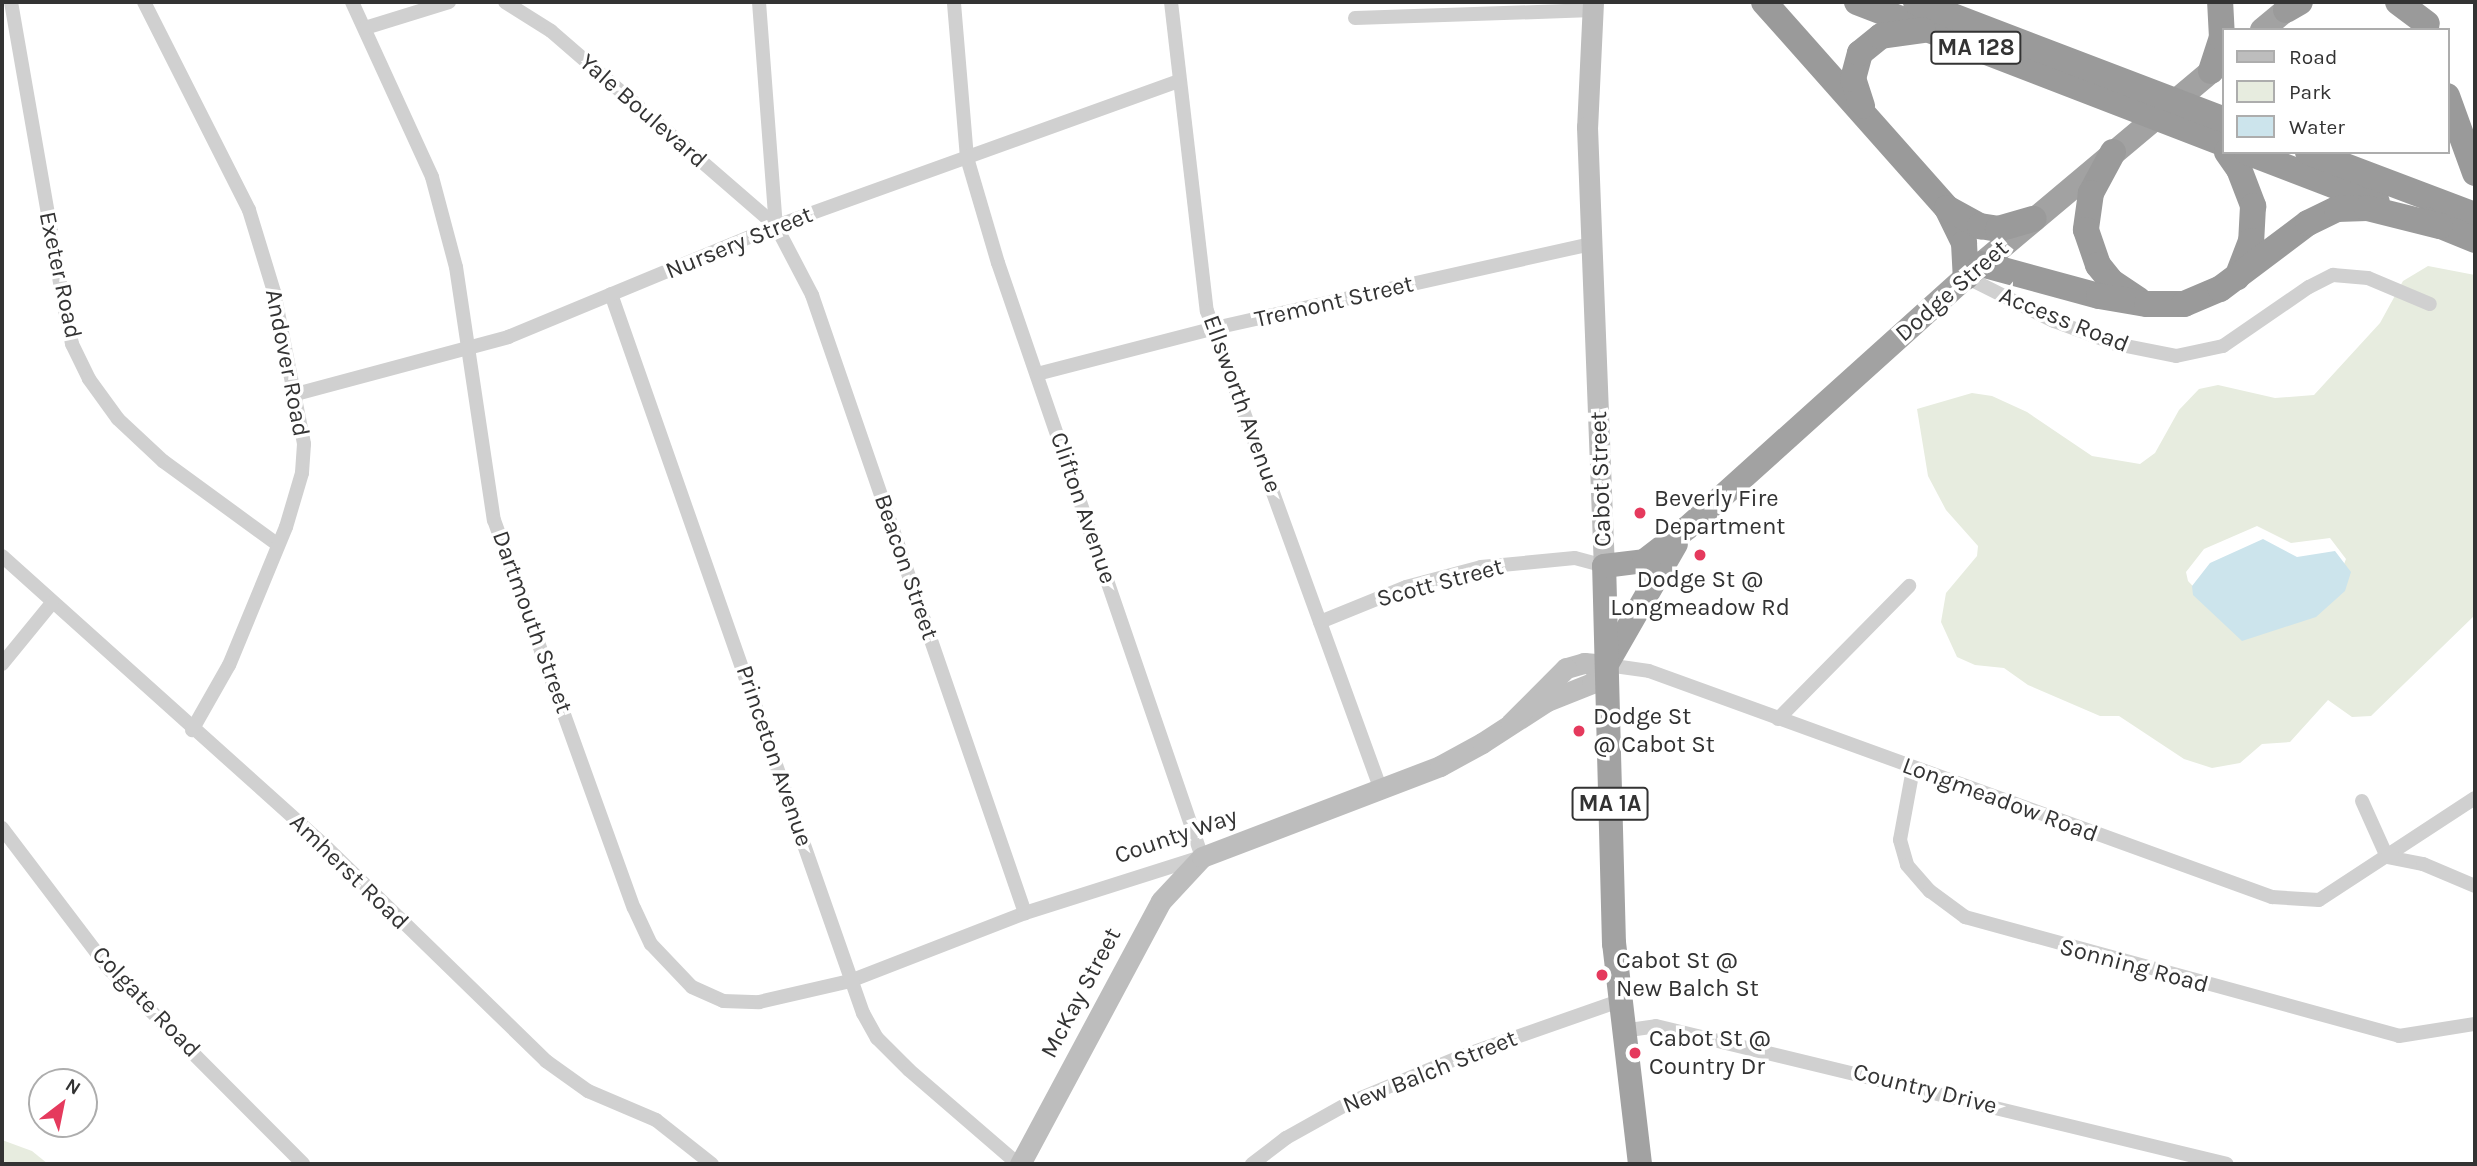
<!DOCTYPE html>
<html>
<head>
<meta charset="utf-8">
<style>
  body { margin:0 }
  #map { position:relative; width:2477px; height:1166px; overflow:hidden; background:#fff; font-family:Karla,sans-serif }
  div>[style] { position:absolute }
  .green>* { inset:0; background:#e7ecdf }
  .water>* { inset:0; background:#cce4ec }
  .minor>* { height:14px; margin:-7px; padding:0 7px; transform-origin:7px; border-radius:7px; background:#d0d0d0 }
  .secondary>* { height:21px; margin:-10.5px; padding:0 10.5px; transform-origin:10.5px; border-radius:10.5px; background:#bdbdbd }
  .trunk>* { height:24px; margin:-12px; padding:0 12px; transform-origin:12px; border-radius:12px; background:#a2a2a2 }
  .motorway>* { height:26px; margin:-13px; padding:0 13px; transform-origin:13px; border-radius:13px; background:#9a9a9a }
  .dots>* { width:19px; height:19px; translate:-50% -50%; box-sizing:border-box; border:4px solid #fff; border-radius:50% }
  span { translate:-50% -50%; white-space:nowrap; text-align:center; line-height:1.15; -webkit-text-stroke:7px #fff; paint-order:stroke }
  .shield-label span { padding:2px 5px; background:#fff; border:2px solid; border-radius:5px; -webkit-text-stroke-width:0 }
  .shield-label { font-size:23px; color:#333; font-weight:700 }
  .street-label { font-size:24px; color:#333 }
  .poi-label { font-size:24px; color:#333 }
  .left { translate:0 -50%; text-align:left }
  .frame { position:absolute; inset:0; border:4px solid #333; pointer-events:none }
  .legend { position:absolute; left:2222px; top:28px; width:228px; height:126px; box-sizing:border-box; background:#fff; border:2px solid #adadad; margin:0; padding:9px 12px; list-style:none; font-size:21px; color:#333 }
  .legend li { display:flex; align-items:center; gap:14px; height:35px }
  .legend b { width:35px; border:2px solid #adadad }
  .north { position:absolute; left:28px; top:1068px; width:70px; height:70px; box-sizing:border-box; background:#fff; border:2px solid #adadad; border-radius:50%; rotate:32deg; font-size:19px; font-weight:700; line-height:28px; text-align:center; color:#333 }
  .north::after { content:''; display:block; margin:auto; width:24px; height:32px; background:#e53a5d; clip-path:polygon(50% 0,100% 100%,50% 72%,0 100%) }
</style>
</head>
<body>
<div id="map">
  <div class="green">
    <i style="clip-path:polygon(evenodd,2428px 266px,2475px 275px,2475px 615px,2371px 716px,2352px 717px,2328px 700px,2290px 742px,2262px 744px,2240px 763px,2212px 768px,2184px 759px,2119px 716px,2100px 716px,2028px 685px,2004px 668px,1975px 665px,1957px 657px,1941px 622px,1946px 593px,1977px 556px,1978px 546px,1946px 510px,1928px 476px,1917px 409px,1972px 393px,1992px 396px,2027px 412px,2092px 456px,2140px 464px,2155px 453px,2179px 410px,2199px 389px,2218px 385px,2275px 398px,2314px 395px,2380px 323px,2403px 281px,2428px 266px,2257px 526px,2291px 543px,2330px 538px,2346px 559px,2339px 577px,2228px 623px,2188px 581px,2186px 572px,2204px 549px,2257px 526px)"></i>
    <i style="clip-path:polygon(2px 1140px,32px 1151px,48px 1164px,2px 1164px)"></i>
  </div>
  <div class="water">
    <i style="clip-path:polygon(2263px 539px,2297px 557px,2335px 551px,2351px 572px,2345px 591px,2316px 617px,2242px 641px,2193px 595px,2192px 586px,2210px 563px)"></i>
  </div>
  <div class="minor">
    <i style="left:11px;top:2px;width:303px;rotate:80.1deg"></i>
    <i style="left:63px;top:300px;width:45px;rotate:78.4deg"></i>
    <i style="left:72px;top:344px;width:39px;rotate:64deg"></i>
    <i style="left:89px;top:379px;width:49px;rotate:54.1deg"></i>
    <i style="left:118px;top:419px;width:62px;rotate:43deg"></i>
    <i style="left:163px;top:461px;width:142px;rotate:36.1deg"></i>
    <i style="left:144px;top:2px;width:233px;rotate:63.2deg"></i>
    <i style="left:249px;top:210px;width:86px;rotate:73deg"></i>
    <i style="left:274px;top:292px;width:155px;rotate:78.8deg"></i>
    <i style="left:304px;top:444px;width:29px;rotate:94deg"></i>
    <i style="left:302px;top:473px;width:56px;rotate:106.5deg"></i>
    <i style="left:286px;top:527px;width:149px;rotate:112.4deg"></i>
    <i style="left:229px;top:665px;width:75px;rotate:119.6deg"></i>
    <i style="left:352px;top:2px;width:192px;rotate:65.4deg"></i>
    <i style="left:432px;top:177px;width:93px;rotate:75.1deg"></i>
    <i style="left:456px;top:267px;width:256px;rotate:81.5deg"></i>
    <i style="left:494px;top:520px;width:412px;rotate:70.2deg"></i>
    <i style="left:634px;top:908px;width:40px;rotate:65deg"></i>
    <i style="left:651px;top:944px;width:59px;rotate:46.4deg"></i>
    <i style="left:692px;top:987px;width:34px;rotate:24deg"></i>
    <i style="left:723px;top:1001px;width:36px;rotate:2deg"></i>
    <i style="left:759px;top:1002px;width:93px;rotate:-13deg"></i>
    <i style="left:850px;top:981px;width:188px;rotate:-21.2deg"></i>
    <i style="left:1025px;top:913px;width:186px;rotate:-17.6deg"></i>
    <i style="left:1202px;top:857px;width:628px;rotate:-108.95deg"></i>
    <i style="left:998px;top:263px;width:109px;rotate:-106.4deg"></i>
    <i style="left:967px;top:158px;width:157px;rotate:-94.8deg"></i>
    <i style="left:505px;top:2px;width:54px;rotate:32.2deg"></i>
    <i style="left:551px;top:31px;width:298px;rotate:40.9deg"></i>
    <i style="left:759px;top:2px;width:225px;rotate:85.7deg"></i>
    <i style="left:776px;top:226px;width:78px;rotate:62.4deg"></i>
    <i style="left:812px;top:295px;width:654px;rotate:70.98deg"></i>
    <i style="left:1171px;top:2px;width:311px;rotate:83.4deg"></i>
    <i style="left:1207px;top:311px;width:510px;rotate:70.04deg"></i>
    <i style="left:1355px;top:18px;width:238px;rotate:-1.9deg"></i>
    <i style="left:365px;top:28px;width:88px;rotate:-17.2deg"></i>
    <i style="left:1966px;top:277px;width:98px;rotate:26.6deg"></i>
    <i style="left:2054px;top:321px;width:66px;rotate:20.4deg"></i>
    <i style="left:2116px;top:344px;width:61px;rotate:11.3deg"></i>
    <i style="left:2176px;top:356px;width:48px;rotate:-12deg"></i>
    <i style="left:2223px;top:346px;width:104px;rotate:-34.5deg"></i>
    <i style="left:2309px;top:287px;width:27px;rotate:-27deg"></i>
    <i style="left:2333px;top:275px;width:35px;rotate:5deg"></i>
    <i style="left:2368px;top:278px;width:67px;rotate:22.8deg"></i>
    <i style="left:611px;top:294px;width:762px;rotate:70.69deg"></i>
    <i style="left:863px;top:1013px;width:29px;rotate:61deg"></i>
    <i style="left:877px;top:1038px;width:45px;rotate:45deg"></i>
    <i style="left:909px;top:1070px;width:144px;rotate:40.8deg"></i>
    <i style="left:1037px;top:374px;width:184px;rotate:-14.5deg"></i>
    <i style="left:1215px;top:328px;width:386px;rotate:-12.6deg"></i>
    <i style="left:296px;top:394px;width:220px;rotate:-15deg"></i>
    <i style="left:508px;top:337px;width:290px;rotate:-22.5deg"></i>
    <i style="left:776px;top:226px;width:428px;rotate:-19.8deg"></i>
    <i style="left:2px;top:556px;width:430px;rotate:41.9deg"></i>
    <i style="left:322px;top:843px;width:313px;rotate:44.2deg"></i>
    <i style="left:546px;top:1061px;width:52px;rotate:35.5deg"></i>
    <i style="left:588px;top:1091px;width:74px;rotate:23.1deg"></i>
    <i style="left:656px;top:1120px;width:71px;rotate:38.2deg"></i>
    <i style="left:1320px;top:622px;width:93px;rotate:-22.1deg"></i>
    <i style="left:1406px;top:587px;width:78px;rotate:-14.9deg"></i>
    <i style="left:1481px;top:567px;width:94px;rotate:-5.5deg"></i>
    <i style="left:1575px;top:558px;width:30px;rotate:15deg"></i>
    <i style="left:2px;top:664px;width:79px;rotate:-50.7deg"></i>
    <i style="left:1607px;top:665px;width:42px;rotate:8.1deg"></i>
    <i style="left:1649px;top:671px;width:663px;rotate:19.94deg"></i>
    <i style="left:2272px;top:897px;width:47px;rotate:3.7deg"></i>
    <i style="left:2319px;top:900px;width:186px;rotate:-33.2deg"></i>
    <i style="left:1778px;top:719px;width:187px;rotate:-45.4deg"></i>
    <i style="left:1913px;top:769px;width:72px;rotate:100.4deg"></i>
    <i style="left:1900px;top:840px;width:26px;rotate:74deg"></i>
    <i style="left:1907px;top:865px;width:35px;rotate:49deg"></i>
    <i style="left:1930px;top:891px;width:44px;rotate:36.6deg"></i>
    <i style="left:1965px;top:917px;width:450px;rotate:15.3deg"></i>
    <i style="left:2399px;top:1036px;width:77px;rotate:-9deg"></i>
    <i style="left:2362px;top:801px;width:61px;rotate:65.9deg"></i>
    <i style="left:2px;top:828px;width:177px;rotate:52.8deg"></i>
    <i style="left:109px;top:969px;width:275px;rotate:45.1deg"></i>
    <i style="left:2387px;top:857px;width:37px;rotate:11deg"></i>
    <i style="left:2423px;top:864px;width:56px;rotate:22.9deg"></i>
    <i style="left:1622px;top:1031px;width:34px;rotate:-8deg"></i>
    <i style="left:1656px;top:1026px;width:587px;rotate:13.59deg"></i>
    <i style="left:1252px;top:1164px;width:43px;rotate:-37.4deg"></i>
    <i style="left:1286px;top:1138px;width:72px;rotate:-29.1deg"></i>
    <i style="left:1349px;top:1103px;width:126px;rotate:-22.5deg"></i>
    <i style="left:1465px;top:1055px;width:163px;rotate:-19.3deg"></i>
  </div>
  <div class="secondary">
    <i style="left:1593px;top:2px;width:125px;rotate:92.7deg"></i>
    <i style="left:1587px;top:127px;width:439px;rotate:87.8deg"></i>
    <i style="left:1020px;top:1164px;width:298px;rotate:-61.8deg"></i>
    <i style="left:1161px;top:901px;width:60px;rotate:-47deg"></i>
    <i style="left:1202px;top:857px;width:255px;rotate:-20.9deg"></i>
    <i style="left:1440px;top:766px;width:48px;rotate:-28.7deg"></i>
    <i style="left:1482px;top:743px;width:77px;rotate:-32.9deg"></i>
    <i style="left:1547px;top:701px;width:48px;rotate:-21.8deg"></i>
    <i style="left:1592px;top:683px;width:23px;rotate:-50deg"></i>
    <i style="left:1607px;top:665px;width:23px;rotate:-175deg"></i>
    <i style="left:1584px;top:663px;width:19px;rotate:164deg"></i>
    <i style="left:1566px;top:668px;width:78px;rotate:135deg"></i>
  </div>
  <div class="trunk">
    <i style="left:2262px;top:30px;width:31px;rotate:-40deg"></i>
    <i style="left:1607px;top:664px;width:138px;rotate:-60.1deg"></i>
    <i style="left:1640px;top:1164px;width:222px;rotate:-96.7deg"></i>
    <i style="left:1614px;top:944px;width:378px;rotate:-91.5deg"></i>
    <i style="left:1604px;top:566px;width:40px;rotate:-7.1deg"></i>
    <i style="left:1644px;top:561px;width:54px;rotate:-37.5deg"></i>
    <i style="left:1687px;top:528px;width:375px;rotate:-42deg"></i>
    <i style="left:1966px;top:277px;width:336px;rotate:-40deg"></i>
  </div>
  <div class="motorway">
    <i style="left:1764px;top:2px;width:276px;rotate:48.4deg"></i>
    <i style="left:1947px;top:208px;width:39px;rotate:64deg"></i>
    <i style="left:1964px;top:243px;width:34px;rotate:87deg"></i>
    <i style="left:1857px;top:2px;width:392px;rotate:21.1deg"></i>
    <i style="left:1916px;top:2px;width:329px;rotate:20.9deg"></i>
    <i style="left:2398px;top:2px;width:36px;rotate:37deg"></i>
    <i style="left:2286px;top:10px;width:16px;rotate:-30deg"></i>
    <i style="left:2211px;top:71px;width:35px;rotate:-72deg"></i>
    <i style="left:2222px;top:38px;width:36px;rotate:-93deg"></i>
    <i style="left:2447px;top:96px;width:82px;rotate:70deg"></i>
    <i style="left:1862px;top:106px;width:28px;rotate:-108deg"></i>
    <i style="left:1853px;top:79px;width:27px;rotate:-75deg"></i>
    <i style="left:1860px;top:53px;width:27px;rotate:-39deg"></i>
    <i style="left:1881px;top:36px;width:42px;rotate:-8.1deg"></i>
    <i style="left:2113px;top:152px;width:47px;rotate:118.2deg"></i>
    <i style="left:2091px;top:193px;width:37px;rotate:98deg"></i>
    <i style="left:2086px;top:230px;width:37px;rotate:71deg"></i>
    <i style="left:2098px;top:265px;width:22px;rotate:51deg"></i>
    <i style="left:2112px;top:282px;width:32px;rotate:34deg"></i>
    <i style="left:2227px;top:152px;width:21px;rotate:55deg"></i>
    <i style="left:2239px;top:169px;width:40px;rotate:69deg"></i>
    <i style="left:2253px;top:206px;width:35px;rotate:93deg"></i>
    <i style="left:2251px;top:241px;width:39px;rotate:111deg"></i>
    <i style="left:2247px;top:152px;width:139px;rotate:21deg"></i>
    <i style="left:2308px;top:152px;width:178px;rotate:20.7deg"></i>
    <i style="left:1947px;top:208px;width:38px;rotate:29deg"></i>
    <i style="left:1980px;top:226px;width:18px;rotate:9deg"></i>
    <i style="left:1998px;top:229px;width:37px;rotate:-16deg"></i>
    <i style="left:2426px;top:220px;width:53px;rotate:22.2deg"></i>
    <i style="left:1981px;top:264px;width:122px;rotate:15.2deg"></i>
    <i style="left:2099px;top:296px;width:49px;rotate:9.5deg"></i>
    <i style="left:2147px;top:304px;width:37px"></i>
    <i style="left:2184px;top:304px;width:39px;rotate:-23deg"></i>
    <i style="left:2220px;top:289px;width:110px;rotate:-36.9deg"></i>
    <i style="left:2308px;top:223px;width:32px;rotate:-26deg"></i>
    <i style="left:2337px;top:209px;width:30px;rotate:-2deg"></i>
    <i style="left:2367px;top:208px;width:75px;rotate:13.9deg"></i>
  </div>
  <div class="dots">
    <i style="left:1640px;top:513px;background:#e53a5d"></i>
    <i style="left:1700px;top:555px;background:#e53a5d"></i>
    <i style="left:1579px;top:731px;background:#e53a5d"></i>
    <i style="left:1602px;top:975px;background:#e53a5d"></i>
    <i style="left:1635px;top:1053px;background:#e53a5d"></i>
  </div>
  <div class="shield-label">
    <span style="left:1976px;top:48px">MA 128</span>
    <span style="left:1610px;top:804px">MA 1A</span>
  </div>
  <div class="street-label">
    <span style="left:643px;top:111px;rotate:41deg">Yale Boulevard</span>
    <span style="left:739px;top:243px;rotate:-22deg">Nursery Street</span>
    <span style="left:60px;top:275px;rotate:78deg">Exeter Road</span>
    <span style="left:1952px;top:291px;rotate:-41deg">Dodge Street</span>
    <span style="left:1334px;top:302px;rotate:-13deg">Tremont Street</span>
    <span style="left:2064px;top:320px;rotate:22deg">Access Road</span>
    <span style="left:287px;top:363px;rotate:79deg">Andover Road</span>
    <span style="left:1242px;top:404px;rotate:70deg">Ellsworth Avenue</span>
    <span style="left:1601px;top:479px;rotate:-92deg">Cabot Street</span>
    <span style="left:1083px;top:508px;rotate:71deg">Clifton Avenue</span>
    <span style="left:906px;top:567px;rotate:71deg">Beacon Street</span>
    <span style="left:1440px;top:583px;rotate:-15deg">Scott Street</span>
    <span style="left:532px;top:622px;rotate:70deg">Dartmouth Street</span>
    <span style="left:774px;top:756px;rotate:71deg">Princeton Avenue</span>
    <span style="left:2000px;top:800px;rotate:20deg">Longmeadow Road</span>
    <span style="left:1176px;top:836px;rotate:-19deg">County Way</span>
    <span style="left:349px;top:872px;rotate:44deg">Amherst Road</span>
    <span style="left:2134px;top:966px;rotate:15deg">Sonning Road</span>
    <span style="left:1081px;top:993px;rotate:-62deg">McKay Street</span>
    <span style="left:146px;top:1002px;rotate:46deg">Colgate Road</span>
    <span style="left:1430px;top:1072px;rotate:-22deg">New Balch Street</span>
    <span style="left:1925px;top:1089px;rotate:14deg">Country Drive</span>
  </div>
  <div class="poi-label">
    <span class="left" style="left:1654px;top:513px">Beverly Fire<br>Department</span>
    <span style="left:1700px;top:594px">Dodge St @<br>Longmeadow Rd</span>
    <span class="left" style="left:1593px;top:731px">Dodge St<br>@ Cabot St</span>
    <span class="left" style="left:1616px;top:975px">Cabot St @<br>New Balch St</span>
    <span class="left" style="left:1649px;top:1053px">Cabot St @<br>Country Dr</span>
  </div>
  <div class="frame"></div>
  <ul class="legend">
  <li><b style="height:9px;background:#bdbdbd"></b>Road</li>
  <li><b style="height:19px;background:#e7ecdf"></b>Park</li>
  <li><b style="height:19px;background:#cce4ec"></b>Water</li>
  </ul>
  <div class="north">N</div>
</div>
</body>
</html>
